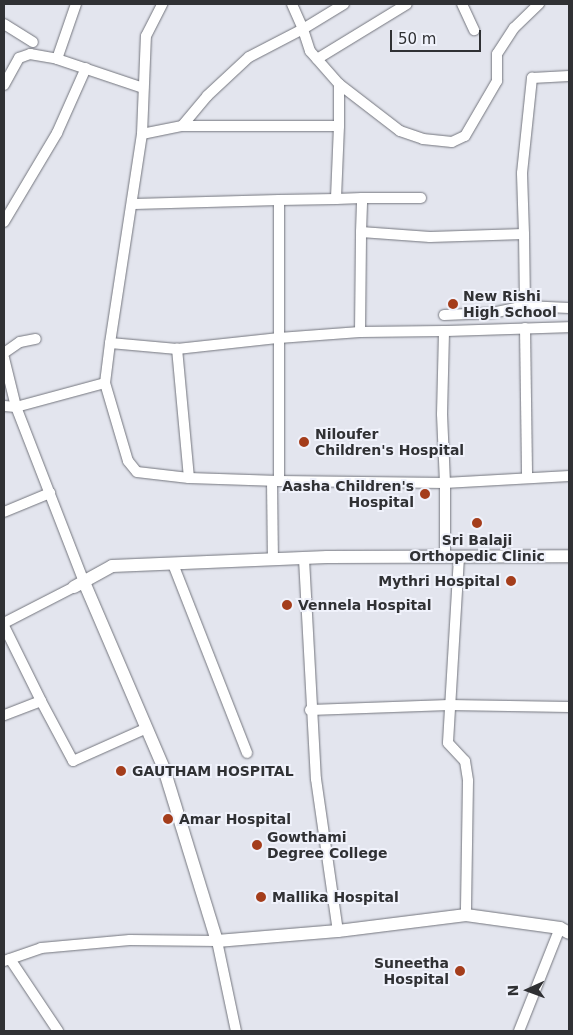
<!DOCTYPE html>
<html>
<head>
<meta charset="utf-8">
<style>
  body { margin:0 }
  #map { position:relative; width:573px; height:1035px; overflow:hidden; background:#e3e5ee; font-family:"DejaVu Sans",sans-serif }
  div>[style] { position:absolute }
  .roads { filter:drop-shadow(0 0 1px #73757d) drop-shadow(0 0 1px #73757d) }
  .minor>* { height:10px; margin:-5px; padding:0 5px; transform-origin:5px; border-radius:5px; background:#fff }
  .tertiary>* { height:12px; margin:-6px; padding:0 6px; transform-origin:6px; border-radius:6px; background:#fff }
  .dots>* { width:14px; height:14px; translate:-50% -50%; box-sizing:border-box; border:2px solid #f0f2fb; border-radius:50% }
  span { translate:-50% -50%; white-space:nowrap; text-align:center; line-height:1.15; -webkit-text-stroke:4px #f0f2fb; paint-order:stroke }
  .poi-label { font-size:14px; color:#303134; font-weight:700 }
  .left { translate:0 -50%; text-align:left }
  .right { translate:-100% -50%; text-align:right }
  .frame { position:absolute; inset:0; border:5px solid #303134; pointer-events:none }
  .north { position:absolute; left:503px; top:965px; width:50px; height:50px; -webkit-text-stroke:4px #f0f2fb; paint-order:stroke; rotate:268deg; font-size:14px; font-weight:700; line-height:20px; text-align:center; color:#303134 }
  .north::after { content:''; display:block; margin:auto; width:18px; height:22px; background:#303134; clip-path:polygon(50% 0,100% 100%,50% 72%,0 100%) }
  .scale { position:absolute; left:390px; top:30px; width:91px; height:22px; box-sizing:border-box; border:2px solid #303134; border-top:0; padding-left:6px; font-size:15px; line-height:18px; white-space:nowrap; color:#303134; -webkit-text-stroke:4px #f0f2fb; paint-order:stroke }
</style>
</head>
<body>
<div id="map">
  <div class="roads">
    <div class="minor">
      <i style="left:76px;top:4px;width:58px;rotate:109.1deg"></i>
      <i style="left:57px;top:59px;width:91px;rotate:18.6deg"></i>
      <i style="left:462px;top:4px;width:29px;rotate:65deg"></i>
      <i style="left:4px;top:24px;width:34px;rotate:32deg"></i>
      <i style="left:317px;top:59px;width:105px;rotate:-31.4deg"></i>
      <i style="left:339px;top:84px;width:77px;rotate:37.6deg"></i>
      <i style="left:400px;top:131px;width:24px;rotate:19deg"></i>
      <i style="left:423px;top:139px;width:29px;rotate:6deg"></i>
      <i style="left:452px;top:142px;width:14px;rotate:-25deg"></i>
      <i style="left:465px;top:136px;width:64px;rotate:-59.8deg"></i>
      <i style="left:497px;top:81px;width:27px;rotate:-90deg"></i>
      <i style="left:497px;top:54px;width:31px;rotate:-57deg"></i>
      <i style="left:514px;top:28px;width:35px;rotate:-44deg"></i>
      <i style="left:4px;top:85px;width:31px;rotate:-61deg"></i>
      <i style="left:19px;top:58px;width:12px;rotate:-20deg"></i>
      <i style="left:30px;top:54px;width:27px;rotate:10deg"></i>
      <i style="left:182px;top:126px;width:157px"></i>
      <i style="left:339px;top:126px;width:42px;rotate:-90deg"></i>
      <i style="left:339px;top:84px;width:44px;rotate:-131.3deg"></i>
      <i style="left:310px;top:51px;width:23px;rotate:-108deg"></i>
      <i style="left:303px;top:29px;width:48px;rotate:-31.4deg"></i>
      <i style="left:339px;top:126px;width:73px;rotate:92.4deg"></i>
      <i style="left:336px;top:199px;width:26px;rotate:-2deg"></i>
      <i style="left:142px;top:134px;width:41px;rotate:-11.3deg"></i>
      <i style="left:182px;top:126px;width:39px;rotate:-50deg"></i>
      <i style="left:207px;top:96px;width:57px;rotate:-42.9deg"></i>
      <i style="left:249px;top:57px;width:61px;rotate:-27.4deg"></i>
      <i style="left:303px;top:29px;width:27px;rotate:-114deg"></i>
      <i style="left:279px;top:200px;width:57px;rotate:-1deg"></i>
      <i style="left:134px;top:204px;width:145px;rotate:-1.6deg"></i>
      <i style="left:279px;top:200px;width:138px;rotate:90deg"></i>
      <i style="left:279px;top:338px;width:81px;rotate:-4.2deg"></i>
      <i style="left:4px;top:222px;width:104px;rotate:-59.2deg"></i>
      <i style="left:57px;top:133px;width:71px;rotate:-66deg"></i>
      <i style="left:361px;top:232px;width:34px;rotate:-88deg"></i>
      <i style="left:362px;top:198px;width:59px"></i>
      <i style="left:524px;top:234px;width:72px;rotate:89.2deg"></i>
      <i style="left:444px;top:315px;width:48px;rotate:-2.4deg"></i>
      <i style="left:492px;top:313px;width:34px;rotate:-12deg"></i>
      <i style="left:525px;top:306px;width:44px;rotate:2.6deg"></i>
      <i style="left:525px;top:328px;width:150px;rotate:89.2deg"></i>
      <i style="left:444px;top:331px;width:84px;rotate:179.3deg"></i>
      <i style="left:360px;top:332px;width:100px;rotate:-89.4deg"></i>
      <i style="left:361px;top:232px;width:69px;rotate:4.1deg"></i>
      <i style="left:430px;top:237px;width:94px;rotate:-1.8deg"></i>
      <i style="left:524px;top:234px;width:61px;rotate:-91.9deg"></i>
      <i style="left:522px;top:173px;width:96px;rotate:-84deg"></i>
      <i style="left:532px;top:78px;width:37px;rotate:-3deg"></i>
      <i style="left:110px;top:343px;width:211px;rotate:-81.3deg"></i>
      <i style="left:142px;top:134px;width:98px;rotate:-87.7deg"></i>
      <i style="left:146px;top:36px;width:36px;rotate:-63deg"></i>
      <i style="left:177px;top:349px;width:103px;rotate:-6.2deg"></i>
      <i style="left:279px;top:338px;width:143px;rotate:90deg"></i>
      <i style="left:4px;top:353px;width:19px;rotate:-35deg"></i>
      <i style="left:20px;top:342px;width:16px;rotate:-11deg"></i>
      <i style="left:4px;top:358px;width:50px;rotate:76.2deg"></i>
      <i style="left:16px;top:407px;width:12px;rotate:-175deg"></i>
      <i style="left:189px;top:478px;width:130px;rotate:-95.3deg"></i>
      <i style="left:177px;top:349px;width:67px;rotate:-174.9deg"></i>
      <i style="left:110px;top:343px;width:40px;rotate:97.1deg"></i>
      <i style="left:105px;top:383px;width:81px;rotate:73.6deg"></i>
      <i style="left:128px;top:461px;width:14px;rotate:51deg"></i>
      <i style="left:137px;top:472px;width:52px;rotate:6.6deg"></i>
      <i style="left:189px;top:478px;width:90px;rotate:1.9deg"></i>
      <i style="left:279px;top:481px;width:166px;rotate:0.7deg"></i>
      <i style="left:445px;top:483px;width:69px;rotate:-92.5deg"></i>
      <i style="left:442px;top:414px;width:83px;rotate:-88.6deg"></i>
      <i style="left:444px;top:331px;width:125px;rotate:-1.8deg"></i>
      <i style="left:272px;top:481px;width:79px;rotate:89.3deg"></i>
      <i style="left:4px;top:512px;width:50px;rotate:-22.4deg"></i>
      <i style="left:445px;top:557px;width:74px;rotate:-90deg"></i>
      <i style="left:445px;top:483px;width:124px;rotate:-3.2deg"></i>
      <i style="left:459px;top:557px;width:186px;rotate:93.4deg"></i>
      <i style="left:448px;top:743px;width:25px;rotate:47deg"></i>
      <i style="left:465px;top:761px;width:20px;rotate:81deg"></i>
      <i style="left:468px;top:781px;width:134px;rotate:90.9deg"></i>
      <i style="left:304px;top:559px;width:220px;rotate:86.9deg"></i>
      <i style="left:316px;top:779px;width:154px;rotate:81.8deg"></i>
      <i style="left:173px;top:564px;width:203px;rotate:68.6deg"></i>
      <i style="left:84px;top:582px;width:188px;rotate:-111.2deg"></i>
      <i style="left:16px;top:407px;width:92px;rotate:-15.1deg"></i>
      <i style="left:4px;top:623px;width:79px;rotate:-27.2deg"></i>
      <i style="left:4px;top:626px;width:84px;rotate:63.7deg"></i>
      <i style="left:41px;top:701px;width:40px;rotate:159deg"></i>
      <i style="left:41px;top:701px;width:68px;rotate:61.9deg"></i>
      <i style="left:73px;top:761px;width:81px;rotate:-24deg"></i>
      <i style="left:310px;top:710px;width:139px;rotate:-2.1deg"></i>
      <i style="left:449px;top:705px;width:120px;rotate:1deg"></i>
      <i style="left:10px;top:959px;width:87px;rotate:56.3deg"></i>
      <i style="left:4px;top:961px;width:39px;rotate:-19deg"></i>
      <i style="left:41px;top:948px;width:89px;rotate:-5.1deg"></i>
      <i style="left:130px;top:940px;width:87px;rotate:0.7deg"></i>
      <i style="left:217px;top:941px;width:92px;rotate:78.1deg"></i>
      <i style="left:519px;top:1031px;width:111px;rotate:-68.3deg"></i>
    </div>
    <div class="tertiary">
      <i style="left:84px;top:582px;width:203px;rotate:66.8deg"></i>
      <i style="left:164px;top:769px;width:180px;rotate:72.9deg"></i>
      <i style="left:217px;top:941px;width:121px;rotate:-4.7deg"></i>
      <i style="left:338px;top:931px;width:129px;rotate:-7.1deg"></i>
      <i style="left:466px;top:915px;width:95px;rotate:7.9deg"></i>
      <i style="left:560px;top:928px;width:10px;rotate:29deg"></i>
      <i style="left:74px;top:587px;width:43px;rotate:-28.9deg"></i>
      <i style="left:112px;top:566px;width:215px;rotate:-2.4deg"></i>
      <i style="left:327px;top:557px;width:242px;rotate:-0.2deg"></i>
    </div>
  </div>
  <div class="dots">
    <i style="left:453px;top:304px;background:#a43d1b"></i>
    <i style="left:304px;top:442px;background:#a43d1b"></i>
    <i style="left:425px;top:494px;background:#a43d1b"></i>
    <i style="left:477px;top:523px;background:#a43d1b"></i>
    <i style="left:511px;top:581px;background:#a43d1b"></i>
    <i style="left:287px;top:605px;background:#a43d1b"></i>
    <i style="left:121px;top:771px;background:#a43d1b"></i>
    <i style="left:168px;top:819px;background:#a43d1b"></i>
    <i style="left:257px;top:845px;background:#a43d1b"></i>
    <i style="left:261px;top:897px;background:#a43d1b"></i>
    <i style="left:460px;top:971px;background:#a43d1b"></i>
  </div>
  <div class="poi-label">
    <span class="left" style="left:463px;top:304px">New Rishi<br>High School</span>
    <span class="left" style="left:315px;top:442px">Niloufer<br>Children's Hospital</span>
    <span class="right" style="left:414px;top:494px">Aasha Children's<br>Hospital</span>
    <span style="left:477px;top:548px">Sri Balaji<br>Orthopedic Clinic</span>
    <span class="right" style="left:500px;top:581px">Mythri Hospital</span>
    <span class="left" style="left:298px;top:605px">Vennela Hospital</span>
    <span class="left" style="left:132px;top:771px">GAUTHAM HOSPITAL</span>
    <span class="left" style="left:179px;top:819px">Amar Hospital</span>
    <span class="left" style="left:267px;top:845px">Gowthami<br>Degree College</span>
    <span class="left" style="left:272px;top:897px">Mallika Hospital</span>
    <span class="right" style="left:449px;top:971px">Suneetha<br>Hospital</span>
  </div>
  <div class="frame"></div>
  <div class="north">N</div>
  <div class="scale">50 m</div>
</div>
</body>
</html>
